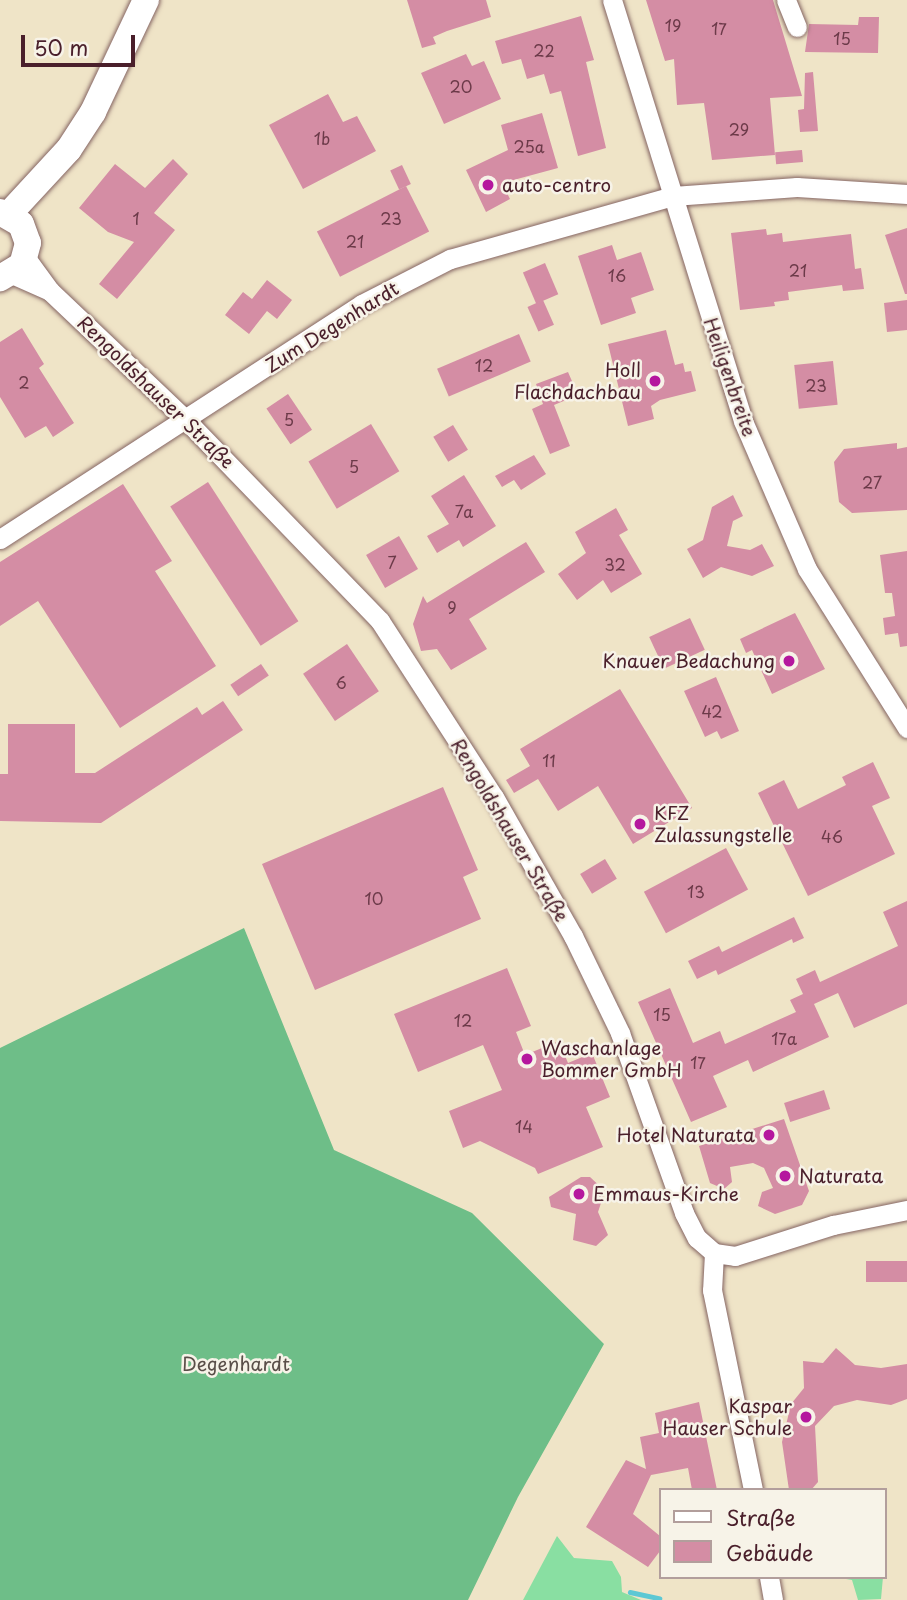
<!DOCTYPE html>
<html>
<head>
<meta charset="utf-8">
<style>
  body { margin:0 }
  #map { position:relative; width:907px; height:1600px; overflow:hidden; background:#efe4c7; font-family:"Playpen Sans",sans-serif }
  div>[style] { position:absolute }
  .green>* { inset:0; background:#89dfa2 }
  .forest>* { inset:0; background:#6ebe88 }
  .stream>* { height:4.5px; margin:-2.25px; padding:0 2.25px; transform-origin:2.25px; border-radius:2.25px; background:#5cc8d4 }
  .building>* { inset:0; background:#d48da4; transform-origin:0 0 }
  .roads { filter:drop-shadow(0 0 2px #846462) drop-shadow(0 0 2px #846462) }
  .minor>* { height:19px; margin:-9.5px; padding:0 9.5px; transform-origin:9.5px; border-radius:9.5px; background:#fff }
  .secondary>* { height:26px; margin:-13px; padding:0 13px; transform-origin:13px; border-radius:13px; background:#fff }
  .dots>* { width:19px; height:19px; translate:-50% -50%; box-sizing:border-box; border:4px solid #f7f3e8; border-radius:50% }
  span { translate:-50% -50%; white-space:nowrap; text-align:center; line-height:1.15; -webkit-text-stroke:5px #f7f3e8; paint-order:stroke }
  .number-label { font-size:16px; color:#6c3a49 }
  .number-label span { -webkit-text-stroke-width:0 }
  .poi-label { font-size:19px; color:#4a1f2b }
  .left { translate:0 -50%; text-align:left }
  .right { translate:-100% -50%; text-align:right }
  .street-label { font-size:19px; color:#4a1f2b }
  .park-label { font-size:19px; color:#5a4f49 }
  .legend { position:absolute; left:659px; top:1488px; width:228px; height:91px; box-sizing:border-box; background:#f7f3e8; border:2px solid #b29e9c; margin:0; padding:9px 12px; list-style:none; font-size:21px; color:#4a1f2b }
  .legend li { display:flex; align-items:center; gap:14px; height:35px }
  .legend b { width:35px; border:2px solid #b29e9c }
  .scale { position:absolute; left:21px; top:35px; width:114px; height:32px; box-sizing:border-box; border:4px solid #4a1f2b; border-top:0; padding-left:9px; font-size:21px; line-height:24px; white-space:nowrap; color:#4a1f2b; -webkit-text-stroke:5px #f7f3e8; paint-order:stroke }
</style>
</head>
<body>
<div id="map">
  <div class="green">
    <i style="clip-path:polygon(557px 1536px,574px 1558px,612px 1561px,621px 1577px,622px 1592px,641px 1600px,523px 1600px)"></i>
    <i style="clip-path:polygon(834px 1577px,883px 1577px,881px 1599px,858px 1600px,852px 1580px)"></i>
  </div>
  <div class="forest">
    <i style="clip-path:polygon(244px 928px,334px 1150px,472px 1213px,604px 1344px,518px 1497px,468px 1600px,0 1600px,0 1048px)"></i>
  </div>
  <div class="stream">
    <i style="left:630px;top:1592px;width:30px;rotate:12deg"></i>
  </div>
  <div class="building">
    <i style="clip-path:polygon(407px 0,486px 0,491px 17px,447px 31px,433px 37px,436px 44px,422px 48px)"></i>
    <i style="clip-path:polygon(646px 0,773px 0,802px 96px,770px 98px,775px 155px,712px 160px,704px 103px,677px 105px,674px 59px,665px 61px)"></i>
    <i style="clip-path:polygon(581px 16px,594px 60px,586px 62px,606px 148px,578px 156px,561px 91px,550px 94px,544px 74px,527px 79px,521px 59px,502px 64px,495px 41px)"></i>
    <i style="clip-path:polygon(859px 17px,879px 17px,878px 53px,805px 52px,809px 24px,858px 25px)"></i>
    <i style="clip-path:polygon(466px 54px,472px 66px,484px 61px,501px 99px,444px 124px,421px 73px)"></i>
    <i style="clip-path:polygon(813px 72px,818px 131px,800px 132px,798px 110px,804px 109px,805px 73px)"></i>
    <i style="clip-path:polygon(328px 94px,343px 122px,357px 116px,376px 151px,303px 189px,269px 125px)"></i>
    <i style="clip-path:polygon(542px 113px,558px 168px,502px 183px,510px 199px,486px 212px,466px 170px,508px 150px,501px 125px)"></i>
    <i style="left:802px;top:150px;width:12px;height:27px;rotate:85deg"></i>
    <i style="clip-path:polygon(173px 159px,188px 174px,154px 213px,175px 230px,117px 299px,99px 284px,134px 242px,108px 232px,79px 208px,115px 164px,145px 188px)"></i>
    <i style="left:402px;top:165px;width:21px;height:13px;rotate:65deg"></i>
    <i style="left:406px;top:186px;width:51px;height:100px;rotate:63deg"></i>
    <i style="clip-path:polygon(907px 228px,907px 294px,905px 294px,885px 235px)"></i>
    <i style="clip-path:polygon(766px 229px,767px 235px,782px 233px,783px 242px,851px 234px,855px 269px,861px 268px,864px 289px,843px 291px,842px 285px,788px 292px,789px 300px,774px 302px,775px 306px,740px 310px,731px 233px)"></i>
    <i style="clip-path:polygon(612px 245px,617px 260px,641px 252px,654px 290px,631px 298px,636px 313px,601px 325px,578px 256px)"></i>
    <i style="left:545px;top:263px;width:34px;height:24px;rotate:67deg"></i>
    <i style="clip-path:polygon(267px 280px,292px 300px,277px 319px,267px 311px,249px 334px,225px 315px,243px 292px,252px 299px)"></i>
    <i style="left:543px;top:300px;width:27px;height:17px;rotate:66deg"></i>
    <i style="clip-path:polygon(907px 300px,907px 330px,887px 332px,884px 303px)"></i>
    <i style="clip-path:polygon(22px 328px,44px 364px,39px 368px,74px 423px,53px 437px,46px 426px,25px 438px,0 397px,0 342px)"></i>
    <i style="clip-path:polygon(666px 330px,675px 365px,683px 363px,685px 372px,691px 371px,696px 391px,660px 400px,651px 406px,654px 419px,628px 426px,608px 344px)"></i>
    <i style="left:519px;top:334px;width:30px;height:89px;rotate:67deg"></i>
    <i style="left:833px;top:361px;width:44px;height:39px;rotate:84deg"></i>
    <i style="clip-path:polygon(568px 372px,578px 395px,554px 405px,570px 446px,550px 454px,532px 409px,543px 404px,536px 384px)"></i>
    <i style="left:288px;top:394px;width:43px;height:26px;rotate:56deg"></i>
    <i style="left:371px;top:424px;width:55px;height:73px;rotate:59deg"></i>
    <i style="left:453px;top:425px;width:29px;height:23px;rotate:59deg"></i>
    <i style="clip-path:polygon(897px 443px,897px 449px,907px 447px,907px 510px,852px 513px,839px 502px,834px 462px,844px 449px)"></i>
    <i style="clip-path:polygon(534px 455px,546px 474px,521px 490px,514px 480px,502px 487px,495px 476px)"></i>
    <i style="clip-path:polygon(464px 475px,496px 526px,463px 547px,459px 540px,437px 553px,427px 536px,449px 524px,431px 496px)"></i>
    <i style="left:208px;top:482px;width:166px;height:45px;rotate:57deg"></i>
    <i style="clip-path:polygon(123px 484px,172px 561px,155px 571px,216px 666px,120px 728px,38px 601px,0 626px,0 562px)"></i>
    <i style="clip-path:polygon(733px 495px,743px 516px,733px 521px,727px 546px,750px 550px,762px 544px,774px 566px,752px 576px,721px 567px,703px 578px,687px 549px,703px 540px,712px 507px)"></i>
    <i style="clip-path:polygon(616px 508px,628px 530px,619px 535px,642px 574px,611px 593px,603px 580px,577px 600px,558px 574px,586px 553px,575px 532px)"></i>
    <i style="left:399px;top:536px;width:38px;height:38px;rotate:60deg"></i>
    <i style="clip-path:polygon(526px 542px,545px 572px,469px 619px,487px 649px,451px 670px,437px 649px,421px 651px,413px 624px,423px 596px,427px 603px)"></i>
    <i style="clip-path:polygon(907px 551px,907px 646px,900px 647px,898px 633px,885px 635px,883px 618px,895px 616px,892px 593px,885px 593px,880px 555px)"></i>
    <i style="clip-path:polygon(795px 613px,825px 669px,772px 694px,752px 650px,746px 653px,740px 639px)"></i>
    <i style="left:690px;top:618px;width:35px;height:45px;rotate:65deg"></i>
    <i style="left:347px;top:644px;width:57px;height:53px;rotate:56deg"></i>
    <i style="left:261px;top:664px;width:14px;height:37px;rotate:56deg"></i>
    <i style="clip-path:polygon(716px 677px,739px 731px,721px 739px,717px 731px,705px 737px,684px 691px)"></i>
    <i style="clip-path:polygon(620px 689px,692px 808px,633px 844px,598px 786px,558px 811px,538px 779px,514px 793px,506px 780px,530px 766px,520px 749px)"></i>
    <i style="clip-path:polygon(223px 701px,243px 730px,101px 823px,0 821px,0 774px,8px 774px,8px 724px,75px 724px,75px 773px,95px 773px,197px 707px,202px 715px)"></i>
    <i style="clip-path:polygon(873px 762px,890px 798px,872px 806px,895px 854px,808px 896px,758px 793px,784px 780px,798px 809px,846px 785px,842px 777px)"></i>
    <i style="clip-path:polygon(443px 787px,478px 870px,463px 877px,481px 919px,315px 990px,262px 864px)"></i>
    <i style="left:726px;top:848px;width:47px;height:93px;rotate:62deg"></i>
    <i style="left:605px;top:859px;width:23px;height:29px;rotate:59deg"></i>
    <i style="clip-path:polygon(907px 901px,907px 1004px,854px 1028px,838px 993px,814px 1004px,829px 1037px,753px 1072px,748px 1060px,713px 1076px,727px 1107px,691px 1122px,638px 1002px,670px 988px,693px 1043px,720px 1031px,725px 1044px,796px 1012px,790px 1000px,803px 994px,796px 979px,815px 970px,820px 982px,898px 946px,883px 912px)"></i>
    <i style="clip-path:polygon(794px 917px,804px 938px,793px 943px,792px 939px,718px 975px,716px 970px,697px 979px,688px 961px,719px 946px,722px 952px)"></i>
    <i style="clip-path:polygon(507px 968px,531px 1026px,516px 1032px,525px 1055px,559px 1041px,568px 1063px,592px 1053px,610px 1097px,586px 1107px,603px 1147px,538px 1174px,535px 1168px,480px 1141px,463px 1148px,449px 1111px,502px 1090px,483px 1045px,418px 1072px,394px 1014px)"></i>
    <i style="left:824px;top:1090px;width:20px;height:42px;rotate:72deg"></i>
    <i style="clip-path:polygon(784px 1119px,809px 1191px,802px 1205px,775px 1214px,758px 1206px,762px 1192px,773px 1188px,764px 1168px,753px 1163px,730px 1167px,732px 1182px,724px 1189px,710px 1183px,699px 1146px)"></i>
    <i style="clip-path:polygon(581px 1177px,590px 1177px,605px 1191px,598px 1212px,608px 1235px,596px 1246px,573px 1240px,576px 1214px,551px 1207px,549px 1197px)"></i>
    <i style="left:907px;top:1261px;width:21px;height:41px;rotate:90deg"></i>
    <i style="clip-path:polygon(836px 1348px,855px 1365px,881px 1368px,907px 1364px,907px 1399px,891px 1405px,857px 1400px,834px 1406px,815px 1426px,818px 1482px,811px 1490px,789px 1490px,782px 1442px,791px 1404px,804px 1388px,803px 1361px,823px 1363px)"></i>
    <i style="clip-path:polygon(699px 1402px,717px 1490px,692px 1490px,688px 1468px,651px 1475px,633px 1514px,660px 1536px,660px 1551px,648px 1567px,586px 1527px,626px 1460px,646px 1469px,640px 1437px,659px 1433px,655px 1413px)"></i>
  </div>
  <div class="roads">
    <div class="minor">
      <i style="left:612px;top:0;width:441px;rotate:72.7deg"></i>
      <i style="left:743px;top:421px;width:161px;rotate:66.6deg"></i>
      <i style="left:807px;top:569px;width:188px;rotate:57.8deg"></i>
      <i style="left:786px;top:0;width:29px;rotate:68deg"></i>
      <i style="left:26px;top:258px;width:41px;rotate:54deg"></i>
      <i style="left:50px;top:291px;width:187px;rotate:43.5deg"></i>
      <i style="left:186px;top:420px;width:279px;rotate:46deg"></i>
      <i style="left:380px;top:621px;width:210px;rotate:57.1deg"></i>
      <i style="left:494px;top:797px;width:160px;rotate:60.4deg"></i>
      <i style="left:573px;top:936px;width:108px;rotate:64.1deg"></i>
      <i style="left:620px;top:1033px;width:191px;rotate:70.4deg"></i>
      <i style="left:684px;top:1213px;width:28px;rotate:63deg"></i>
      <i style="left:697px;top:1238px;width:23px;rotate:41deg"></i>
      <i style="left:12px;top:274px;width:42px;rotate:24.1deg"></i>
      <i style="left:0;top:539px;width:432px;rotate:-33deg"></i>
      <i style="left:362px;top:304px;width:99px;rotate:-27.1deg"></i>
      <i style="left:450px;top:259px;width:232px;rotate:-15.8deg"></i>
      <i style="left:673px;top:196px;width:124px;rotate:-4.2deg"></i>
      <i style="left:797px;top:187px;width:110px;rotate:3.6deg"></i>
      <i style="left:714px;top:1253px;width:37px;rotate:93deg"></i>
      <i style="left:712px;top:1290px;width:204px;rotate:78.4deg"></i>
      <i style="left:714px;top:1253px;width:21px;rotate:8deg"></i>
      <i style="left:735px;top:1256px;width:103px;rotate:-17.6deg"></i>
      <i style="left:833px;top:1225px;width:76px;rotate:-11.5deg"></i>
      <i style="left:769px;top:1577px;width:23px;rotate:80deg"></i>
    </div>
    <div class="secondary">
      <i style="left:0;top:212px;width:24px;rotate:30deg"></i>
      <i style="left:21px;top:224px;width:20px;rotate:70deg"></i>
      <i style="left:28px;top:243px;width:23px;rotate:105deg"></i>
      <i style="left:22px;top:265px;width:26px;rotate:149deg"></i>
      <i style="left:9px;top:214px;width:88px;rotate:-47.3deg"></i>
      <i style="left:69px;top:149px;width:44px;rotate:-57deg"></i>
      <i style="left:93px;top:112px;width:124px;rotate:-64.7deg"></i>
    </div>
  </div>
  <div class="dots">
    <i style="left:488px;top:185px;background:#b5179e"></i>
    <i style="left:655px;top:381px;background:#b5179e"></i>
    <i style="left:789px;top:661px;background:#b5179e"></i>
    <i style="left:640px;top:824px;background:#b5179e"></i>
    <i style="left:527px;top:1059px;background:#b5179e"></i>
    <i style="left:769px;top:1135px;background:#b5179e"></i>
    <i style="left:785px;top:1176px;background:#b5179e"></i>
    <i style="left:579px;top:1194px;background:#b5179e"></i>
    <i style="left:806px;top:1417px;background:#b5179e"></i>
  </div>
  <div class="number-label">
    <span style="left:673px;top:25px">19</span>
    <span style="left:719px;top:28px">17</span>
    <span style="left:842px;top:38px">15</span>
    <span style="left:544px;top:50px">22</span>
    <span style="left:461px;top:86px">20</span>
    <span style="left:739px;top:129px">29</span>
    <span style="left:322px;top:138px">1b</span>
    <span style="left:529px;top:146px">25a</span>
    <span style="left:136px;top:218px">1</span>
    <span style="left:391px;top:218px">23</span>
    <span style="left:355px;top:241px">21</span>
    <span style="left:798px;top:270px">21</span>
    <span style="left:617px;top:275px">16</span>
    <span style="left:484px;top:365px">12</span>
    <span style="left:24px;top:382px">2</span>
    <span style="left:816px;top:385px">23</span>
    <span style="left:289px;top:419px">5</span>
    <span style="left:354px;top:466px">5</span>
    <span style="left:872px;top:482px">27</span>
    <span style="left:464px;top:511px">7a</span>
    <span style="left:392px;top:562px">7</span>
    <span style="left:615px;top:564px">32</span>
    <span style="left:452px;top:607px">9</span>
    <span style="left:341px;top:682px">6</span>
    <span style="left:712px;top:711px">42</span>
    <span style="left:549px;top:760px">11</span>
    <span style="left:832px;top:836px">46</span>
    <span style="left:696px;top:891px">13</span>
    <span style="left:374px;top:898px">10</span>
    <span style="left:662px;top:1014px">15</span>
    <span style="left:463px;top:1020px">12</span>
    <span style="left:784px;top:1038px">17a</span>
    <span style="left:698px;top:1062px">17</span>
    <span style="left:524px;top:1126px">14</span>
  </div>
  <div class="poi-label">
    <span class="left" style="left:502px;top:185px">auto-centro</span>
    <span class="right" style="left:641px;top:381px">Holl<br>Flachdachbau</span>
    <span class="right" style="left:775px;top:661px">Knauer Bedachung</span>
    <span class="left" style="left:654px;top:824px">KFZ<br>Zulassungstelle</span>
    <span class="left" style="left:541px;top:1059px">Waschanlage<br>Bommer GmbH</span>
    <span class="right" style="left:755px;top:1135px">Hotel Naturata</span>
    <span class="left" style="left:799px;top:1176px">Naturata</span>
    <span class="left" style="left:593px;top:1194px">Emmaus-Kirche</span>
    <span class="right" style="left:792px;top:1417px">Kaspar<br>Hauser Schule</span>
  </div>
  <div class="street-label">
    <span style="left:332px;top:327px;rotate:-32deg">Zum Degenhardt</span>
    <span style="left:730px;top:377px;rotate:71deg">Heiligenbreite</span>
    <span style="left:156px;top:392px;rotate:44deg">Rengoldshauser Straße</span>
    <span style="left:510px;top:830px;rotate:59deg">Rengoldshauser Straße</span>
  </div>
  <div class="park-label">
    <span style="left:236px;top:1364px">Degenhardt</span>
  </div>
  <ul class="legend">
  <li><b style="height:9px;background:#fff"></b>Straße</li>
  <li><b style="height:19px;background:#d48da4"></b>Gebäude</li>
  </ul>
  <div class="scale">50 m</div>
</div>
</body>
</html>
